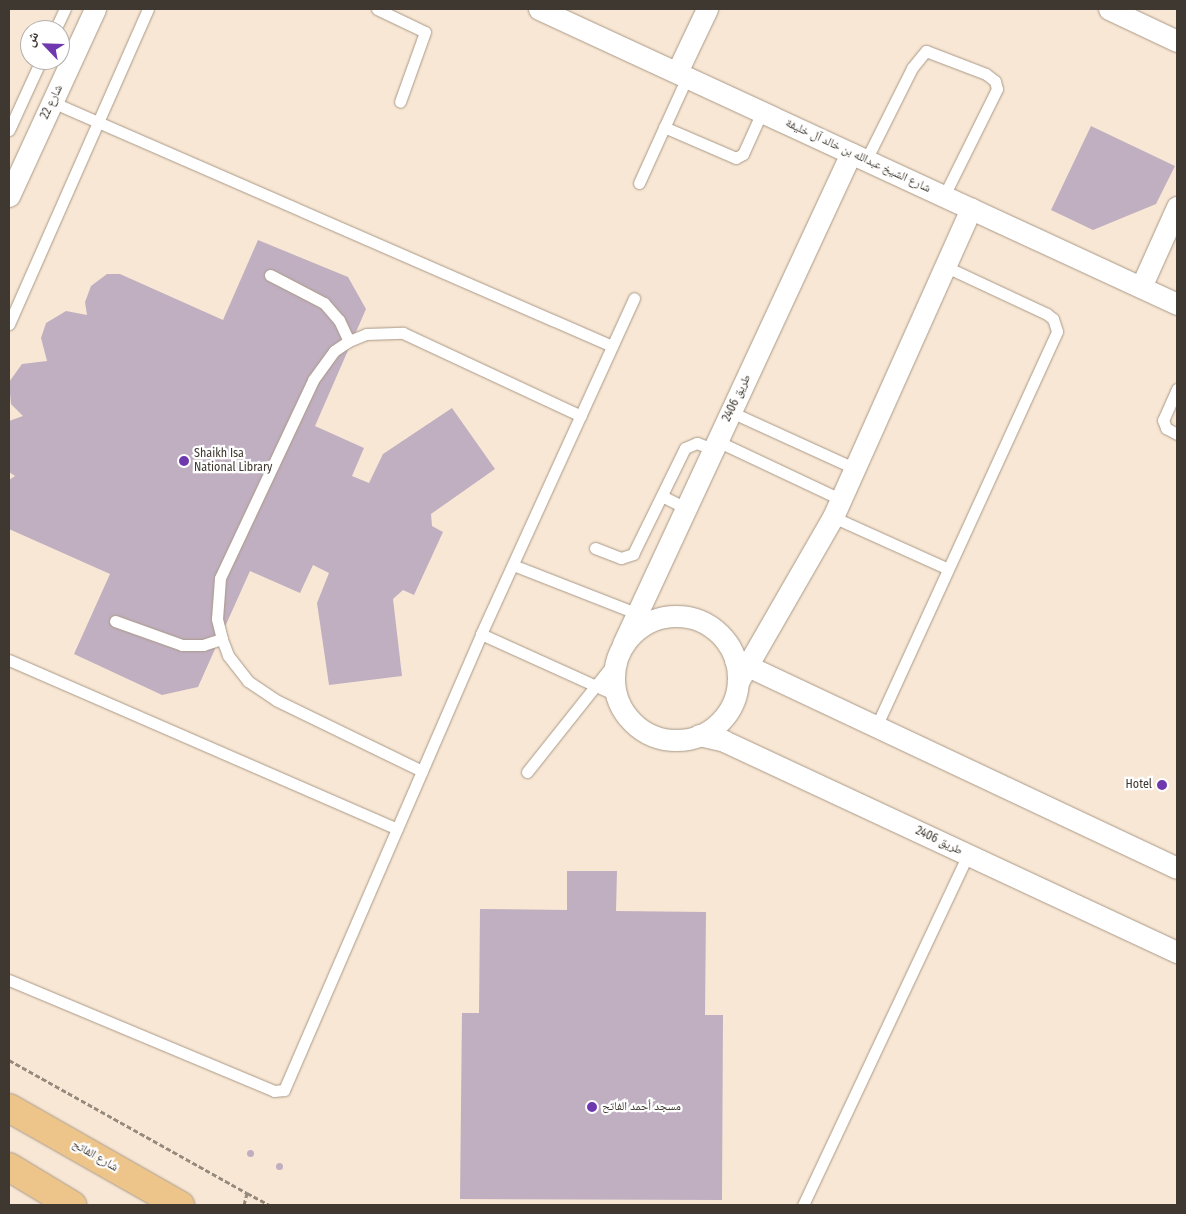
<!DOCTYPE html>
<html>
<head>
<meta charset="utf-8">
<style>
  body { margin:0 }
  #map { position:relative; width:1186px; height:1214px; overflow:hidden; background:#f8e7d4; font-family:"Fira Sans Condensed","Noto Naskh Arabic",sans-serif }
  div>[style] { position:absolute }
  .building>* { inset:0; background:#c0afc1 }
  .round { border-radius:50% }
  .path>* { height:3px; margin-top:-1.5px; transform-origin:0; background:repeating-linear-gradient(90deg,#968a7d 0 5px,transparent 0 7.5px) }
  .roads { filter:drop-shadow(0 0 1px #a99987) drop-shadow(0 0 1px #a99987) }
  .service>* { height:11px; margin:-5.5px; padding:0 5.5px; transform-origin:5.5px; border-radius:5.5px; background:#fff }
  .minor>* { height:21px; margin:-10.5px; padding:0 10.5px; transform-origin:10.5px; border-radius:10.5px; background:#fff }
  .minor>.ring { margin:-10.5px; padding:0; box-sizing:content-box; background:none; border:21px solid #fff; border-radius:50% }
  .primary>* { height:28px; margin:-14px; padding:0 14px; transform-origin:14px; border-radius:14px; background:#edc58a }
  .dots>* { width:14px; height:14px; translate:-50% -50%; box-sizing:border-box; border:2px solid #fff; border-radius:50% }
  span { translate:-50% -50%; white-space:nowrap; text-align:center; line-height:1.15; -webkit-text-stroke:4.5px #fff; paint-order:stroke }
  .street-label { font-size:12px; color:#3f3830 }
  .poi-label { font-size:12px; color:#3f3830 }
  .left { translate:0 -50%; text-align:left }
  .right { translate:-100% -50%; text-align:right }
  .frame { position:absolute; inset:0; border:10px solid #3f3830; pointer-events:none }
  .north { position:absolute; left:20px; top:20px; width:50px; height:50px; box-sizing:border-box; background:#fff; border:1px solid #b2afac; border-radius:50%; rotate:294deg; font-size:14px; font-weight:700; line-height:20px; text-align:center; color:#3f3830 }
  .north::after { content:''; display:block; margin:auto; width:18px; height:22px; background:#6f38ae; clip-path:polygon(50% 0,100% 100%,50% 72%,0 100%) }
</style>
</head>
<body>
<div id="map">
  <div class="building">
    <i style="clip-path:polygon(1091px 126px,1175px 166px,1156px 204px,1093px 230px,1051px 210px)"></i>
    <i style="clip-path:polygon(258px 240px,348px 277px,366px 309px,315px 426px,364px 448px,352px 476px,369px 483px,383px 454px,452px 408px,495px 469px,431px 514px,432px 526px,443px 532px,414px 595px,403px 590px,393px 599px,402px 676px,329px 685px,317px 603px,329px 573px,313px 565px,300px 593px,250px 571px,198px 687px,162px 695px,74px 654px,110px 574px,9px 529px,9px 480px,15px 476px,9px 472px,9px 421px,23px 416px,11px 404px,9px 382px,22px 364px,47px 361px,41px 338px,46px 323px,66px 311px,87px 315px,85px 302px,91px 286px,107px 274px,120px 274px,223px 320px)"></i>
    <i style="clip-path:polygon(567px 871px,617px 871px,616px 911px,706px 912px,705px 1015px,723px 1015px,722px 1200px,460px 1199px,462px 1013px,479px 1013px,480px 909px,567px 910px)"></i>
    <i class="round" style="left:246.5px;top:1149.5px;width:7px;height:7px"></i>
    <i class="round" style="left:275.5px;top:1162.5px;width:7px;height:7px"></i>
  </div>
  <div class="path">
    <i style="left:9px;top:1060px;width:273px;rotate:29.2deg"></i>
    <i style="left:244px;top:1205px;width:12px;rotate:-76deg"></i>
    <i style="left:247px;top:1193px;width:26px;rotate:28deg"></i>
  </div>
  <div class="roads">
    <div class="service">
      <i style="left:377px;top:9px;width:53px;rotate:25.6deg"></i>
      <i style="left:425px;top:32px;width:74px;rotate:109.7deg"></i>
      <i style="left:55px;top:30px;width:23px;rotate:-65deg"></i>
      <i style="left:52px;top:102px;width:611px;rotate:23.54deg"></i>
      <i style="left:664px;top:127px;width:78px;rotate:23.3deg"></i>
      <i style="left:736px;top:158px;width:8px;rotate:-30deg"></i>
      <i style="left:743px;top:154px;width:46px;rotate:-65.7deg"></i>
      <i style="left:9px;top:130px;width:77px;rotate:-65.4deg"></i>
      <i style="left:866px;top:160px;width:103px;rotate:-63.4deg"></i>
      <i style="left:912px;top:68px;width:22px;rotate:-51deg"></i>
      <i style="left:926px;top:51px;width:64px;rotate:21deg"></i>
      <i style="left:986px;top:74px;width:11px;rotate:38deg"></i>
      <i style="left:995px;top:81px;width:8px;rotate:76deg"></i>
      <i style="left:997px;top:89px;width:119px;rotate:116.4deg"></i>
      <i style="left:639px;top:183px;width:116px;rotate:-65.6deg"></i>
      <i style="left:270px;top:275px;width:61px;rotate:27.4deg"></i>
      <i style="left:324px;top:303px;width:23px;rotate:49deg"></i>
      <i style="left:339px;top:320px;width:23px;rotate:65deg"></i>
      <i style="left:9px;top:324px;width:344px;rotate:-66.2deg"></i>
      <i style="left:1177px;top:389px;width:34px;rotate:114deg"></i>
      <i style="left:1163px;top:420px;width:9px;rotate:69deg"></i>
      <i style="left:1166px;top:428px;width:13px;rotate:29deg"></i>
      <i style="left:731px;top:412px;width:135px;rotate:24.5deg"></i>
      <i style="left:717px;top:441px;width:136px;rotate:25.2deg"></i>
      <i style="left:662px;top:496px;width:27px;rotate:27deg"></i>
      <i style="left:833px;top:517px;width:126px;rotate:24.3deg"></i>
      <i style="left:595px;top:548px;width:28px;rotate:21deg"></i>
      <i style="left:621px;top:558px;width:13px;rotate:-18deg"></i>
      <i style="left:633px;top:554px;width:118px;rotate:-63.9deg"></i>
      <i style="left:685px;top:448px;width:13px;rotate:-23deg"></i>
      <i style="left:697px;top:443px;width:17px;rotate:21deg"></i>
      <i style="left:513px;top:565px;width:150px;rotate:21.4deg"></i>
      <i style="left:115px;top:621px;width:71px;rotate:19.7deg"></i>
      <i style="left:182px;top:645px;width:21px"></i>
      <i style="left:203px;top:645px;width:20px;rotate:-18deg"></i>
      <i style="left:481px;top:634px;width:148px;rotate:24.3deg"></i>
      <i style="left:9px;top:660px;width:423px;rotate:23.5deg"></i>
      <i style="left:876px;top:727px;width:435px;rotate:-65.4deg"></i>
      <i style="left:1057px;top:331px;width:13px;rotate:-108deg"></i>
      <i style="left:1053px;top:319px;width:8px;rotate:-140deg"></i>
      <i style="left:1047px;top:314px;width:111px;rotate:-155deg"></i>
      <i style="left:422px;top:771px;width:162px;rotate:-154.1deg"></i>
      <i style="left:276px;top:700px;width:34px;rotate:-146deg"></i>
      <i style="left:248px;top:681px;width:33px;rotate:-128deg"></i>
      <i style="left:228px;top:655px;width:17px;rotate:-111deg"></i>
      <i style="left:222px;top:639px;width:21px;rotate:-104deg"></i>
      <i style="left:217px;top:619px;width:41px;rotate:-85.8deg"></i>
      <i style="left:220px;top:578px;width:219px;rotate:-64.8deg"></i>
      <i style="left:313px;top:380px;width:36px;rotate:-54deg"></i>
      <i style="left:334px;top:351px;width:18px;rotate:-34deg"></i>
      <i style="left:349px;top:341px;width:18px;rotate:-22deg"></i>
      <i style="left:366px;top:334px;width:37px;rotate:-2deg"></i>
      <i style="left:403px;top:333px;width:196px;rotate:25deg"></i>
      <i style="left:527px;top:772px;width:143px;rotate:-51.5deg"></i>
      <i style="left:9px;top:980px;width:287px;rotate:22.7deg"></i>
      <i style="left:274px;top:1091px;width:10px;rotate:-6deg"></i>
      <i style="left:284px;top:1090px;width:497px;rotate:-66.6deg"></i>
      <i style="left:481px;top:634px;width:369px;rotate:-65.5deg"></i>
      <i style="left:803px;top:1205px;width:387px;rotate:-64.8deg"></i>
    </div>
    <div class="minor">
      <i style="left:539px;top:9px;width:703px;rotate:24.81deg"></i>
      <i style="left:1109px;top:9px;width:75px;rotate:25.2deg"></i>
      <i style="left:677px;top:72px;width:70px;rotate:-64.5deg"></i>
      <i style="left:9px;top:196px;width:206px;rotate:-65.3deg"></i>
      <i style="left:1141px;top:287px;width:88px;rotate:-65.8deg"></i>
      <i class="ring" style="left:614px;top:616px;width:103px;height:103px"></i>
      <i style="left:623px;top:644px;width:541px;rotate:-65.09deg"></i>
      <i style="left:735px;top:660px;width:488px;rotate:25.2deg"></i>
      <i style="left:738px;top:682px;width:190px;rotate:-60.1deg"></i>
      <i style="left:833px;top:517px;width:338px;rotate:-65.9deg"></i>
      <i style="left:699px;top:735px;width:26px;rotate:13deg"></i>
      <i style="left:724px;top:741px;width:500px;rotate:25deg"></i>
    </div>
    <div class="primary">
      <i style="left:9px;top:1108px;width:197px;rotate:29.6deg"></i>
      <i style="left:9px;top:1167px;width:74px;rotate:31.1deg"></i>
    </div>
  </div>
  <div class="dots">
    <i style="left:184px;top:461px;background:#6f38ae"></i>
    <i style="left:1162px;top:785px;background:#6f38ae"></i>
    <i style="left:592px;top:1107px;background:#6f38ae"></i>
  </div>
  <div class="street-label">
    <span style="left:52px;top:102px;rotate:-65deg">شارع 22</span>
    <span style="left:858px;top:156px;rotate:25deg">شارع الشيخ عبدالله بن خالد آل خليفة</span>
    <span style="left:737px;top:398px;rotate:-65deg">طريق 2406</span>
    <span style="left:939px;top:841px;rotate:25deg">طريق 2406</span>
    <span style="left:95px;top:1156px;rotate:30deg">شارع الفاتح</span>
  </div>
  <div class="poi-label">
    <span class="left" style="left:194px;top:461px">Shaikh Isa<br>National Library</span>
    <span class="right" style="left:1152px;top:785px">Hotel</span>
    <span class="left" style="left:602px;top:1107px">مسجد أحمد الفاتح</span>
  </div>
  <div class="frame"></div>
  <div class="north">ش</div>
</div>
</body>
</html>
